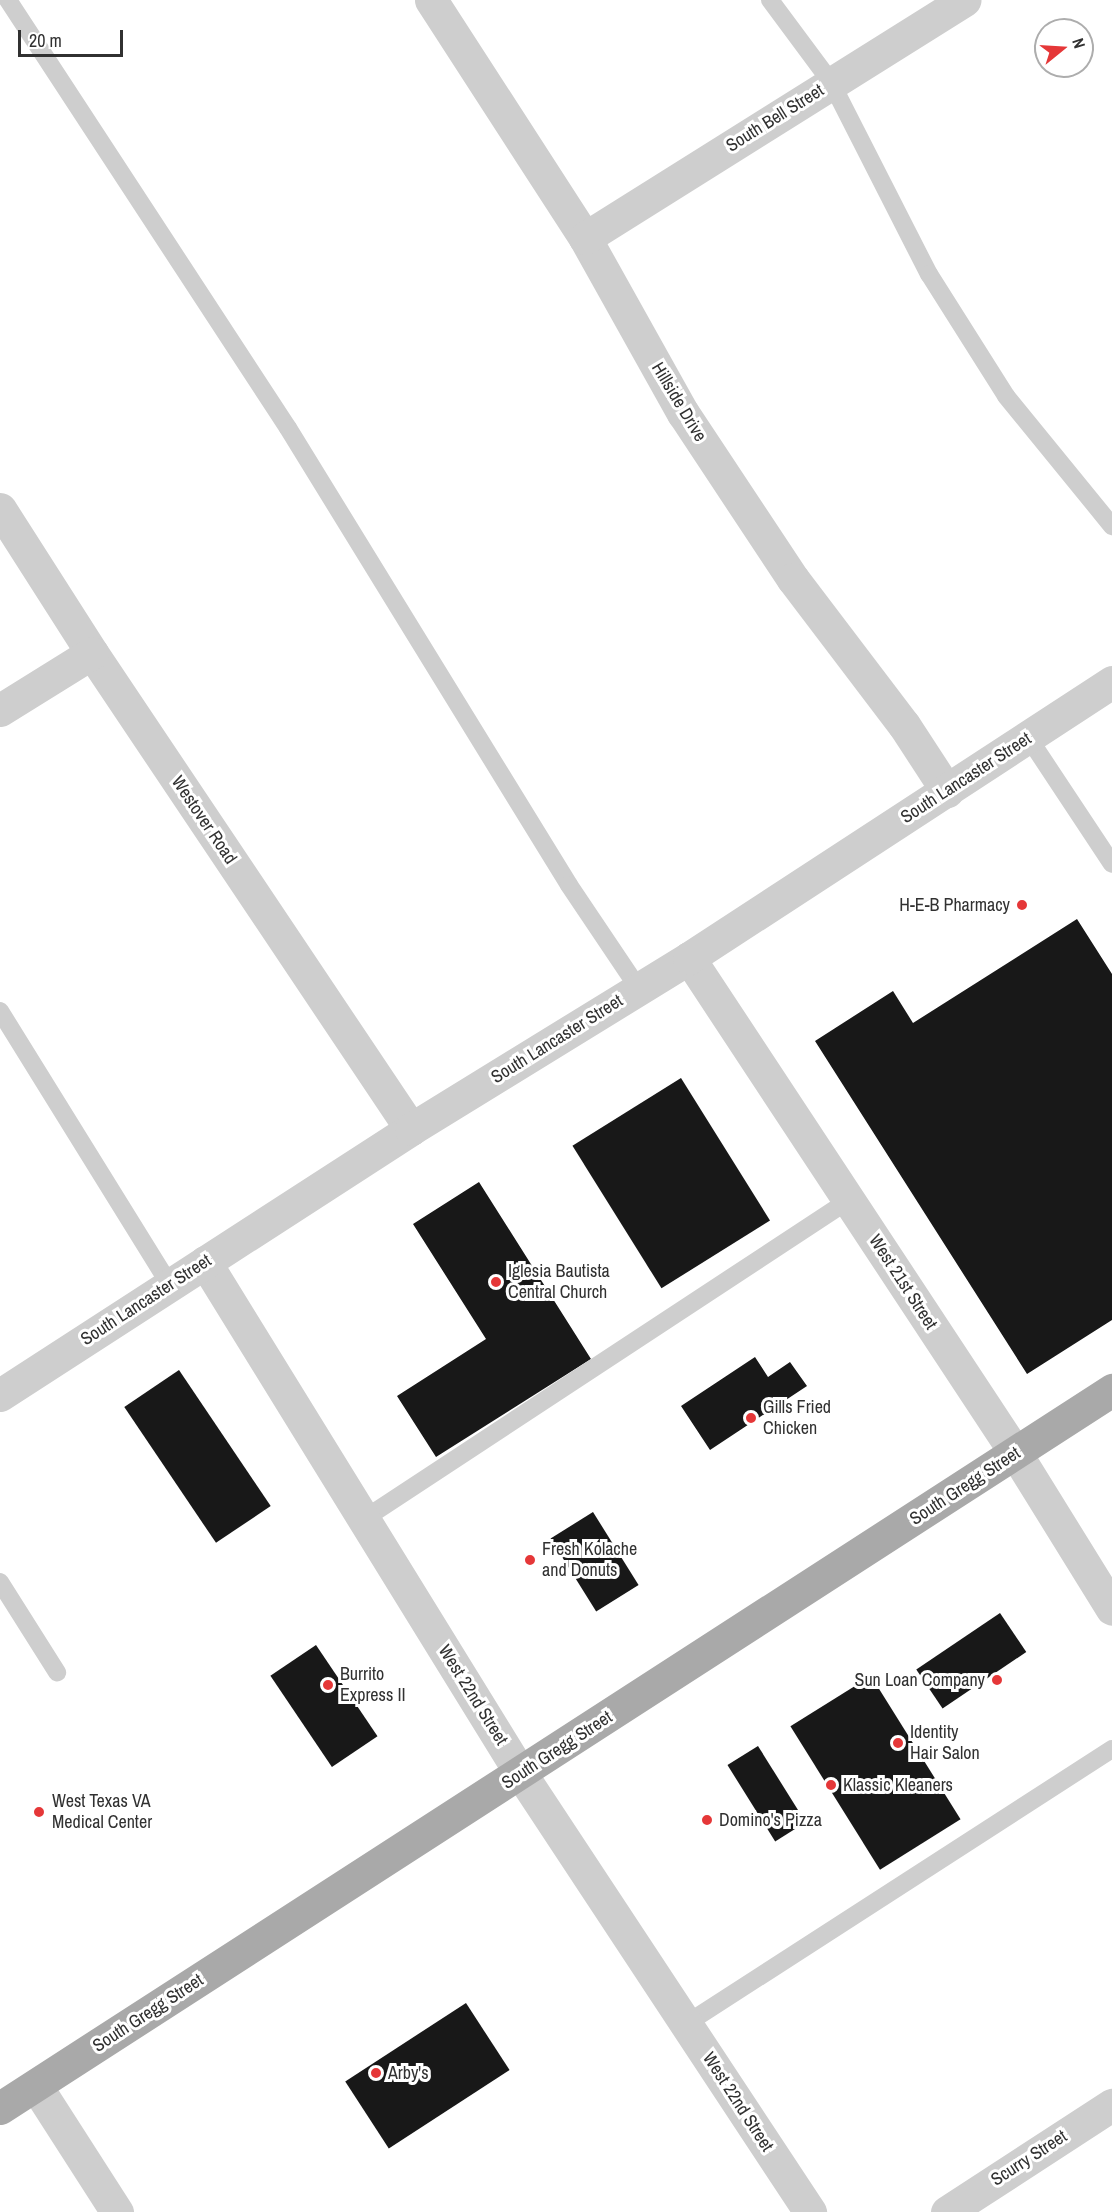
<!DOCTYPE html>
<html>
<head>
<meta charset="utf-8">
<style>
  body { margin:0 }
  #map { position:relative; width:1112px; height:2212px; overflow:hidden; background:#fff; font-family:"Archivo Narrow",sans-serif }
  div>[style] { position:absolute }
  .building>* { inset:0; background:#181818; transform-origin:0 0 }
  .service>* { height:18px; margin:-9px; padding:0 9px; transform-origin:9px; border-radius:9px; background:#cecece }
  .minor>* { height:33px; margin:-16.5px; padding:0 16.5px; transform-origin:16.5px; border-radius:16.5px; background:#cecece }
  .primary>* { height:33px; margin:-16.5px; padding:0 16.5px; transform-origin:16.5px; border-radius:16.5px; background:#a9a9a9 }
  .dots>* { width:16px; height:16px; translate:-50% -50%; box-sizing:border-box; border:3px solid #fff; border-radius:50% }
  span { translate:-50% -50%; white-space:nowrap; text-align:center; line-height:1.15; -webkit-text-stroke:6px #fff; paint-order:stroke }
  .street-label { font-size:18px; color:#313131 }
  .poi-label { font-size:18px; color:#313131 }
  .right { translate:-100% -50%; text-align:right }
  .left { translate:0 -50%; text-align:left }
  .north { position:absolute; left:1034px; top:18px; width:60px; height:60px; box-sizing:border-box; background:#fff; border:2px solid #adadad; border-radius:50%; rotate:72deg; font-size:16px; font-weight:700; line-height:24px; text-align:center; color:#313131 }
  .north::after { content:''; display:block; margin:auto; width:21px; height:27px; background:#e53738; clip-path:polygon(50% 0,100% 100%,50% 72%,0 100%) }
  .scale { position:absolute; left:18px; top:30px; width:105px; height:27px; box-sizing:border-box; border:3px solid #313131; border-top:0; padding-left:8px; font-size:18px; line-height:21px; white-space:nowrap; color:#313131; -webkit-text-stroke:4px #fff; paint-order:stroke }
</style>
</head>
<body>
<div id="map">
  <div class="building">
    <i style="clip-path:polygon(1077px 919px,1112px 974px,1112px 1320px,1027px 1374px,815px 1041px,893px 991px,913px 1023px)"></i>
    <i style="left:681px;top:1078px;width:168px;height:128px;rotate:58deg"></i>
    <i style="clip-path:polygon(479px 1182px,591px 1359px,436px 1457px,397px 1396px,486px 1339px,413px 1224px)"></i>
    <i style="clip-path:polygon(755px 1357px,768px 1377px,790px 1362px,807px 1386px,710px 1450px,681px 1406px)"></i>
    <i style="left:179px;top:1370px;width:164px;height:66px;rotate:56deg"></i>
    <i style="left:593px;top:1512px;width:86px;height:50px;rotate:58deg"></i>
    <i style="left:1000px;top:1613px;width:47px;height:101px;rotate:56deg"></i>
    <i style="left:316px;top:1645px;width:110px;height:55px;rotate:56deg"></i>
    <i style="left:871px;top:1676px;width:169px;height:95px;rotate:58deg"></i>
    <i style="left:758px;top:1746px;width:90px;height:36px;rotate:58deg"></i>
    <i style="left:466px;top:2003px;width:80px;height:144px;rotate:57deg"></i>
  </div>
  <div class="service">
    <i style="left:8px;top:0;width:511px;rotate:56.81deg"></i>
    <i style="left:288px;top:428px;width:536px;rotate:58.41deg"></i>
    <i style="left:569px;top:885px;width:125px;rotate:56.1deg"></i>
    <i style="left:770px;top:0;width:102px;rotate:53.4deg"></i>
    <i style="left:831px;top:82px;width:216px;rotate:63deg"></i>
    <i style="left:929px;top:274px;width:144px;rotate:57.7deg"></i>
    <i style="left:1006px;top:396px;width:168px;rotate:50.8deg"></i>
    <i style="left:1028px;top:737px;width:152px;rotate:56.5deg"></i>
    <i style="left:0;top:1011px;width:322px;rotate:58.2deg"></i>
    <i style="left:364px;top:1519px;width:581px;rotate:-33.33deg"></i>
    <i style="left:0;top:1582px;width:107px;rotate:57.7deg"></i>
    <i style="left:686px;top:2024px;width:507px;rotate:-32.84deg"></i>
  </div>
  <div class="minor">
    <i style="left:431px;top:0;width:283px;rotate:57.1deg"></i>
    <i style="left:585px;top:238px;width:201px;rotate:60.8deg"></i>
    <i style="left:683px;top:413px;width:199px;rotate:56.5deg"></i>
    <i style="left:793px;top:579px;width:183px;rotate:52.8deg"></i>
    <i style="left:904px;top:725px;width:79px;rotate:56.9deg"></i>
    <i style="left:585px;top:238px;width:448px;rotate:-32.1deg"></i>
    <i style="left:0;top:509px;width:171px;rotate:57.4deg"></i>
    <i style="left:92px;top:653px;width:573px;rotate:56.17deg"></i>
    <i style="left:0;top:710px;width:108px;rotate:-31.8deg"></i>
    <i style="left:689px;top:958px;width:594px;rotate:56.6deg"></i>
    <i style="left:1016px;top:1454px;width:182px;rotate:58.2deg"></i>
    <i style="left:205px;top:1262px;width:602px;rotate:58.32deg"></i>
    <i style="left:521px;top:1774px;width:525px;rotate:56.58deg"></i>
    <i style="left:0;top:1395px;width:490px;rotate:-32.9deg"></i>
    <i style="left:411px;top:1129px;width:326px;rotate:-31.6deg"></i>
    <i style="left:689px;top:958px;width:505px;rotate:-33.12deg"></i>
    <i style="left:36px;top:2086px;width:150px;rotate:57.3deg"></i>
    <i style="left:947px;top:2212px;width:197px;rotate:-33deg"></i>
  </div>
  <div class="primary">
    <i style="left:0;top:2108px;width:1324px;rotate:-32.85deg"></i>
  </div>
  <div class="dots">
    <i style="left:1022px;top:905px;background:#e53738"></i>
    <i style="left:496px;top:1282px;background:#e53738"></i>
    <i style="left:751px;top:1418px;background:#e53738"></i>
    <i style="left:530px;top:1560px;background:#e53738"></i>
    <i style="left:997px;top:1680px;background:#e53738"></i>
    <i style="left:328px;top:1685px;background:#e53738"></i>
    <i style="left:898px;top:1743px;background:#e53738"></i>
    <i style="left:831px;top:1785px;background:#e53738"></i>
    <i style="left:39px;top:1812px;background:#e53738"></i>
    <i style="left:707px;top:1820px;background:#e53738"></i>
    <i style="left:376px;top:2073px;background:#e53738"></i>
  </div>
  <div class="street-label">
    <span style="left:775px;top:118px;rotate:-32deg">South Bell Street</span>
    <span style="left:679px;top:402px;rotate:59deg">Hillside Drive</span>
    <span style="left:966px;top:778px;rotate:-33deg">South Lancaster Street</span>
    <span style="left:204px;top:820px;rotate:56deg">Westover Road</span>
    <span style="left:557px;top:1039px;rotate:-32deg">South Lancaster Street</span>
    <span style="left:903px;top:1282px;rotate:57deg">West 21st Street</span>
    <span style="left:146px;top:1300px;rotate:-33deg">South Lancaster Street</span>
    <span style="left:965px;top:1486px;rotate:-33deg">South Gregg Street</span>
    <span style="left:473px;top:1695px;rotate:58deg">West 22nd Street</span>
    <span style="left:557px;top:1750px;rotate:-33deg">South Gregg Street</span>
    <span style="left:148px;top:2013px;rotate:-33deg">South Gregg Street</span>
    <span style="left:738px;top:2102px;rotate:57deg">West 22nd Street</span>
    <span style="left:1029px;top:2158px;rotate:-33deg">Scurry Street</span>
  </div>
  <div class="poi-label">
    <span class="right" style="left:1010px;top:905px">H-E-B Pharmacy</span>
    <span class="left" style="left:508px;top:1282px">Iglesia Bautista<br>Central Church</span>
    <span class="left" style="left:763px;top:1418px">Gills Fried<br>Chicken</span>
    <span class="left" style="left:542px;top:1560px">Fresh Kolache<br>and Donuts</span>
    <span class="left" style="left:340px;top:1685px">Burrito<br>Express II</span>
    <span class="right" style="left:985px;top:1680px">Sun Loan Company</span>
    <span class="left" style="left:910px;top:1743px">Identity<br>Hair Salon</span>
    <span class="left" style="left:843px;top:1785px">Klassic Kleaners</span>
    <span class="left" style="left:52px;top:1812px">West Texas VA<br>Medical Center</span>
    <span class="left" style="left:719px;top:1820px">Domino's Pizza</span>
    <span class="left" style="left:388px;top:2073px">Arby's</span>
  </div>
  <div class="north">N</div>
  <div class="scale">20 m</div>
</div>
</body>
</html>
